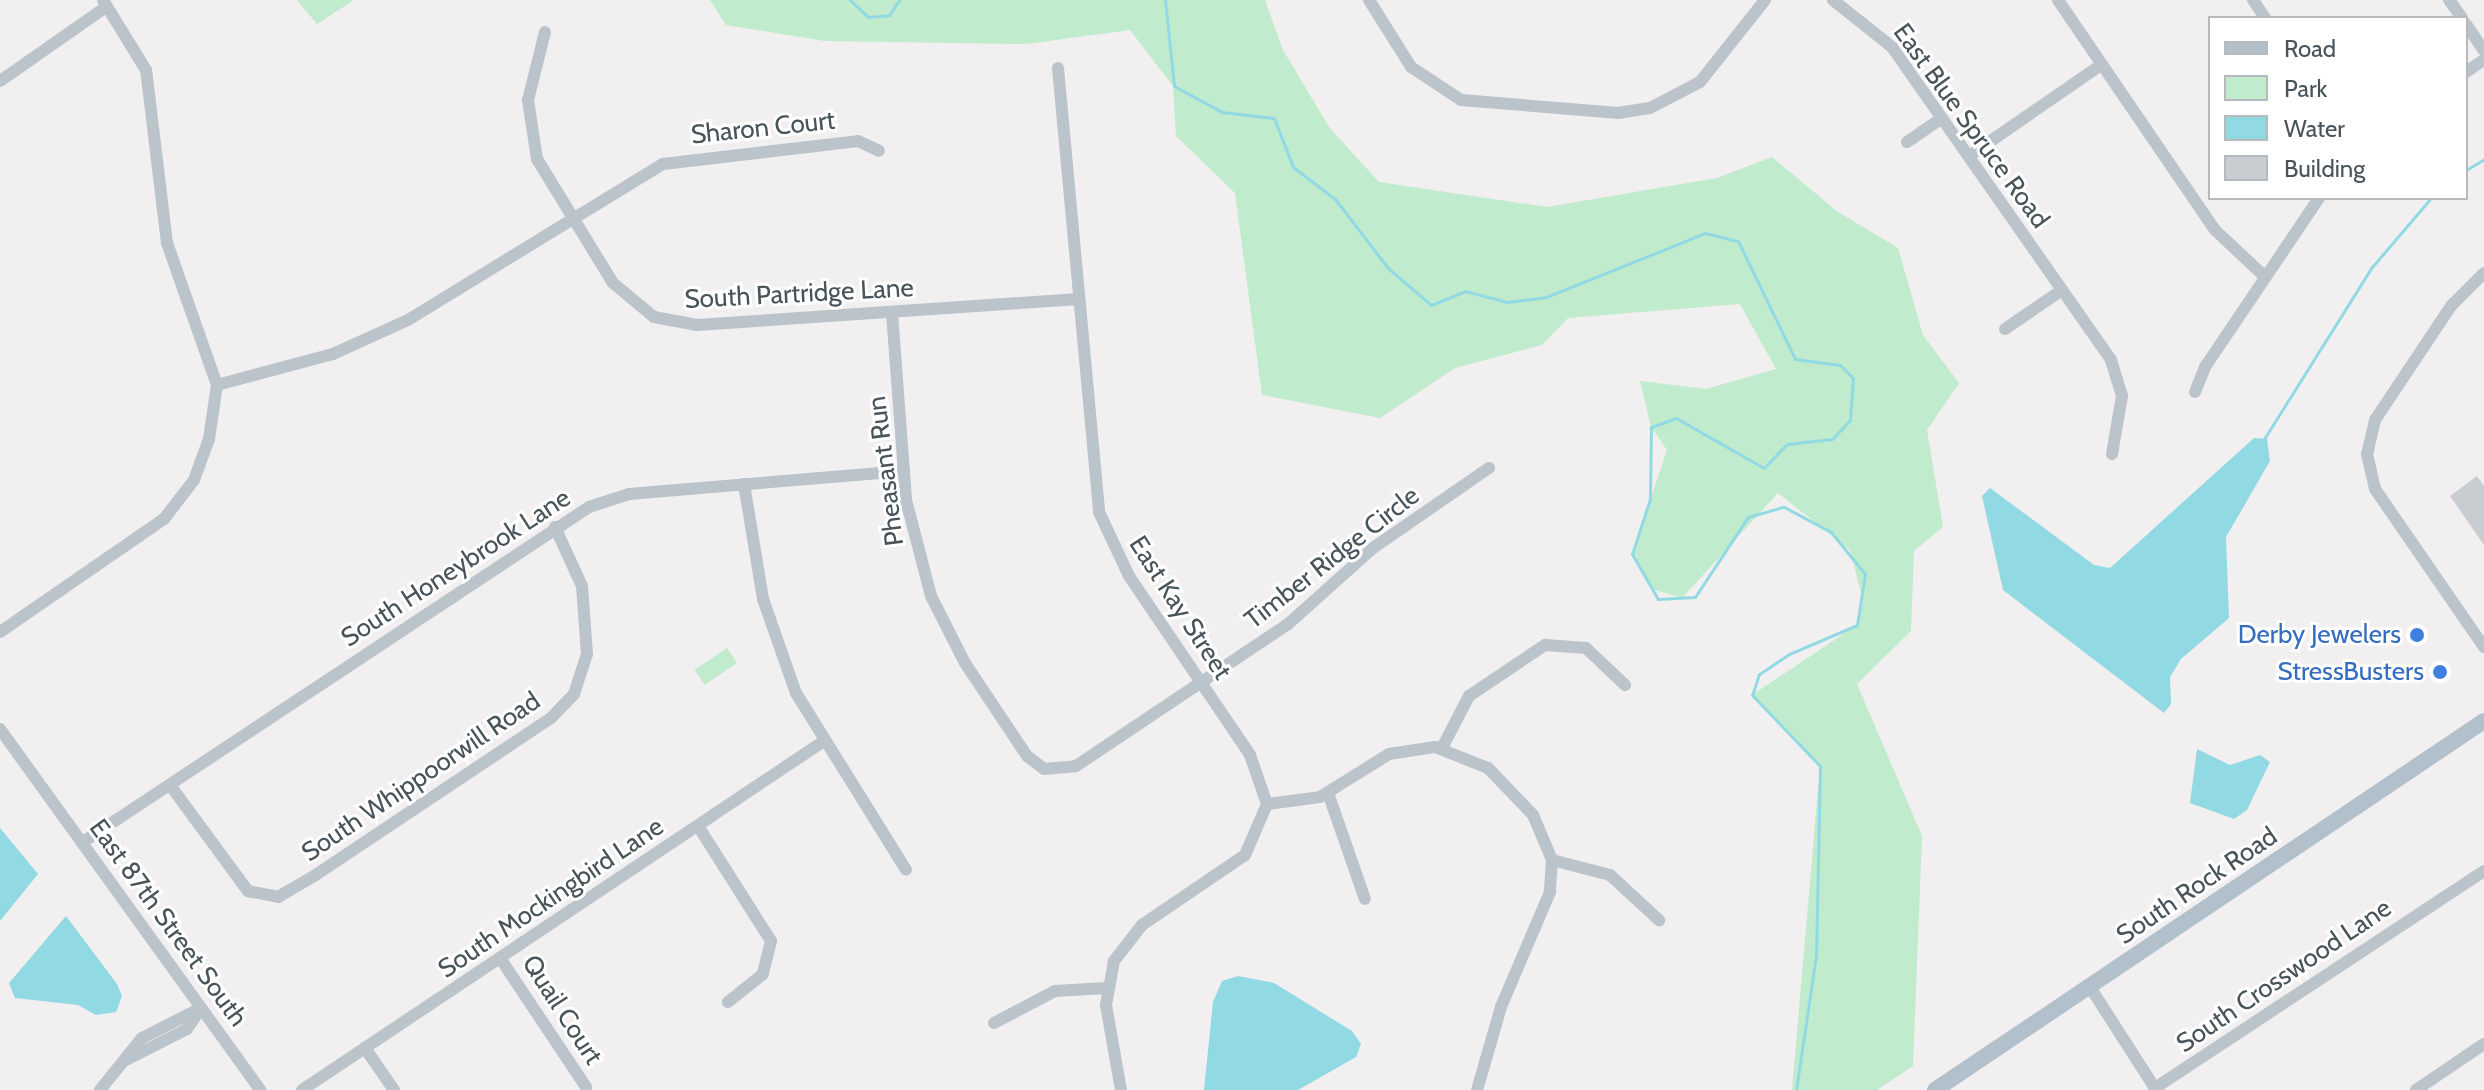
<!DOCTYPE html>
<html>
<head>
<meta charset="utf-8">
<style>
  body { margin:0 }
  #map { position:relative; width:2484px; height:1090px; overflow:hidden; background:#f1efef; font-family:Cabin,sans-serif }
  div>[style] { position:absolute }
  .green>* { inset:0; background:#c1ebcd; transform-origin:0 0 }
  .water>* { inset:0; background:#91dae4 }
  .stream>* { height:3px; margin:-1.5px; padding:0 1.5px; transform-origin:1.5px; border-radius:1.5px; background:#91dae4 }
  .building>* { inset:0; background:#c9ccd1 }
  .minor>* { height:12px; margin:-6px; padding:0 6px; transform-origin:6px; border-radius:6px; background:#bbc4ca }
  .major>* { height:16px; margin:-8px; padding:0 8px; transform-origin:8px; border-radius:8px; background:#b1c0cb }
  .dots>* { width:22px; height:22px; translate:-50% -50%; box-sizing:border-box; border:4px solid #fff; border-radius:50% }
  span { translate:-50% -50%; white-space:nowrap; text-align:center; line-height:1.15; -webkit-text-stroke:6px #fff; paint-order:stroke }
  .street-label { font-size:26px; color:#48535a }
  .shop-label { font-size:26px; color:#366cbe }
  .right { translate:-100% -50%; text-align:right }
  .legend { position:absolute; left:2208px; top:16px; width:260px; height:184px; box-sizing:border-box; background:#fff; border:2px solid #b6babd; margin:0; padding:10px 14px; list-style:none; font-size:24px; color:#48535a }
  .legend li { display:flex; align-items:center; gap:16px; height:40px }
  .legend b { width:40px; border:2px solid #b6babd }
</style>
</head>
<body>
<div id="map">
  <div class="green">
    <i style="clip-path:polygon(297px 0,354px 0,317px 24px)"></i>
    <i style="clip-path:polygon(710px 0,1265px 0,1283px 50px,1329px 127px,1379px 182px,1547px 207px,1717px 178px,1772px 157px,1838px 212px,1898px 248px,1923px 335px,1959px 383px,1927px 430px,1943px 527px,1914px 551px,1911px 631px,1857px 684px,1922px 836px,1913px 1066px,1877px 1090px,1792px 1090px,1820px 766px,1752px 695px,1857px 625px,1863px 600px,1850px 550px,1778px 493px,1682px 598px,1652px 589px,1632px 554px,1667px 450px,1651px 427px,1640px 381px,1706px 389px,1776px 369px,1740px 304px,1568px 318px,1542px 345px,1455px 368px,1380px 418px,1262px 395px,1235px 193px,1176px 136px,1173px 86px,1130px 30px,1026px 44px,825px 41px,726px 25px)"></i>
    <i style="left:727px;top:648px;width:18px;height:39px;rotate:56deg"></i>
  </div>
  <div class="water">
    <i style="clip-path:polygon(2254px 438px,2267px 439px,2270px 461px,2226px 537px,2229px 618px,2181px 659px,2170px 677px,2171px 704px,2164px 713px,2003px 590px,1982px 496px,1990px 488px,2094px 565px,2110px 568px)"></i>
    <i style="clip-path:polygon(2197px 749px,2230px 765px,2260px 755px,2270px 762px,2247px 810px,2234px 819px,2190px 803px)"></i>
    <i style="clip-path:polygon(0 828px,38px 874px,0 921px)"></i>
    <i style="clip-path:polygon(66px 916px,117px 984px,122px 996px,116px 1012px,96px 1015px,78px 1005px,15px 998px,9px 983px)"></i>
    <i style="clip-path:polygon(1238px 976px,1274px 983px,1352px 1031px,1361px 1044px,1356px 1057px,1298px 1090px,1204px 1090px,1213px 1002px,1222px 981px)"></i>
  </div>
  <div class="stream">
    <i style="left:850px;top:0;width:25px;rotate:43deg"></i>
    <i style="left:868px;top:17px;width:21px;rotate:-5deg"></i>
    <i style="left:889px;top:15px;width:18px;rotate:-56deg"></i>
    <i style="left:1165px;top:0;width:86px;rotate:84deg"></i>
    <i style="left:1174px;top:86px;width:55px;rotate:28.4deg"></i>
    <i style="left:1222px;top:112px;width:52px;rotate:6.6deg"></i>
    <i style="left:1274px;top:118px;width:53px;rotate:68.8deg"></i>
    <i style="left:1293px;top:167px;width:53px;rotate:37.3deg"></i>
    <i style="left:1335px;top:199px;width:87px;rotate:52.5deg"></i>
    <i style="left:1388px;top:268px;width:57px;rotate:40.7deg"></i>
    <i style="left:1431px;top:305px;width:37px;rotate:-22deg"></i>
    <i style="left:1465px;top:291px;width:43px;rotate:14.7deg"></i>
    <i style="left:1507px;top:302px;width:39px;rotate:-7deg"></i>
    <i style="left:1546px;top:297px;width:171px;rotate:-21.9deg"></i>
    <i style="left:1705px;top:233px;width:34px;rotate:14deg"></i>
    <i style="left:1738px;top:241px;width:131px;rotate:64.2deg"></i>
    <i style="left:1795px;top:359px;width:45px;rotate:7.6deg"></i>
    <i style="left:1840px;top:365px;width:18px;rotate:45deg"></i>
    <i style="left:1853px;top:378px;width:42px;rotate:94.1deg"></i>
    <i style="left:1850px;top:420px;width:26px;rotate:133deg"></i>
    <i style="left:1832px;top:439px;width:45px;rotate:173.7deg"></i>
    <i style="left:1787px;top:444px;width:33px;rotate:134deg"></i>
    <i style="left:1764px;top:468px;width:101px;rotate:-150.4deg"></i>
    <i style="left:1676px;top:418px;width:27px;rotate:160deg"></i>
    <i style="left:1651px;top:427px;width:72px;rotate:90.8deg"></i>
    <i style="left:1650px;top:499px;width:58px;rotate:108.1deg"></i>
    <i style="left:1632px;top:554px;width:52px;rotate:60deg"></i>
    <i style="left:1658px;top:599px;width:37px;rotate:-3deg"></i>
    <i style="left:1695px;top:597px;width:96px;rotate:-56.5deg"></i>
    <i style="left:1748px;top:517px;width:37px;rotate:-16deg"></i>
    <i style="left:1784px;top:507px;width:53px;rotate:28deg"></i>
    <i style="left:1831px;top:532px;width:54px;rotate:51deg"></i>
    <i style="left:1865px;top:574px;width:52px;rotate:98.9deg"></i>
    <i style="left:1857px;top:625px;width:74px;rotate:156.9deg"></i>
    <i style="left:1789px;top:654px;width:36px;rotate:146deg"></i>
    <i style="left:1759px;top:674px;width:22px;rotate:108deg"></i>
    <i style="left:1752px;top:695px;width:98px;rotate:46.2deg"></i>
    <i style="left:1820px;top:766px;width:189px;rotate:91.2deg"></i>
    <i style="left:1816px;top:955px;width:136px;rotate:98.4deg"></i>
    <i style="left:2466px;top:170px;width:21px;rotate:-31deg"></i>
    <i style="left:2264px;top:439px;width:203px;rotate:-57.9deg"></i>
    <i style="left:2372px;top:267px;width:91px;rotate:-49.5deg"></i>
  </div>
  <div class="building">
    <i style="clip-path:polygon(2477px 476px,2484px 486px,2484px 545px,2450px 496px)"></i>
  </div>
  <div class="minor">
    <i style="left:1369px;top:0;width:79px;rotate:57.9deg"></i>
    <i style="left:1411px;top:67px;width:60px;rotate:33.4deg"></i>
    <i style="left:1461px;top:100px;width:158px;rotate:4.7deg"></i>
    <i style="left:1618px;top:113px;width:32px;rotate:-9deg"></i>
    <i style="left:1650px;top:108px;width:56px;rotate:-27.5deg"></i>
    <i style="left:1700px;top:82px;width:105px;rotate:-51.6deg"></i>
    <i style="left:1833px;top:0;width:75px;rotate:38.5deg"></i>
    <i style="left:1892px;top:47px;width:382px;rotate:55deg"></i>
    <i style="left:2111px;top:360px;width:38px;rotate:73deg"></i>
    <i style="left:2122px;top:396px;width:59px;rotate:99.8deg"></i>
    <i style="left:2058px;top:0;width:278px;rotate:55.7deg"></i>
    <i style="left:2215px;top:230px;width:69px;rotate:43.2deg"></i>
    <i style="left:2253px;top:0;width:22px;rotate:56deg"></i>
    <i style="left:2449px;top:0;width:22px;rotate:54deg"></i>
    <i style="left:2466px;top:24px;width:32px;rotate:56deg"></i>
    <i style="left:545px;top:32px;width:70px;rotate:104deg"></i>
    <i style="left:528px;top:100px;width:60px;rotate:81.3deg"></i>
    <i style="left:537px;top:159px;width:145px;rotate:58.5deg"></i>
    <i style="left:613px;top:283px;width:53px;rotate:39.7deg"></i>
    <i style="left:654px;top:317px;width:44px;rotate:10.5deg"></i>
    <i style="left:697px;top:325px;width:383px;rotate:-3.9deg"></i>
    <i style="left:1058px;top:68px;width:446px;rotate:84.7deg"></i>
    <i style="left:1099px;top:512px;width:71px;rotate:64.9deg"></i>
    <i style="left:1129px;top:576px;width:216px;rotate:55.9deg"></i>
    <i style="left:1250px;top:755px;width:52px;rotate:70.9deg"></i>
    <i style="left:1267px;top:804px;width:56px;rotate:113.3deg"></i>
    <i style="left:1245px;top:855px;width:125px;rotate:145.8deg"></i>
    <i style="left:1142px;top:925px;width:46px;rotate:127.9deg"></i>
    <i style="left:1114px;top:961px;width:45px;rotate:100.3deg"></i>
    <i style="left:1106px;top:1005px;width:86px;rotate:80deg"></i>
    <i style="left:2466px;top:72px;width:22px;rotate:-34deg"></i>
    <i style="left:0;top:81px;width:129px;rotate:-34.9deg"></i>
    <i style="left:1907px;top:142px;width:42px;rotate:-34.4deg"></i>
    <i style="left:1969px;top:156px;width:160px;rotate:-34.6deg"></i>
    <i style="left:2484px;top:273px;width:47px;rotate:135deg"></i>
    <i style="left:2451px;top:306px;width:137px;rotate:123.7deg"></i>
    <i style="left:2375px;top:420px;width:35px;rotate:103deg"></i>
    <i style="left:2367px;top:454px;width:36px;rotate:77deg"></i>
    <i style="left:2375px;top:489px;width:192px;rotate:55.4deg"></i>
    <i style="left:892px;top:313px;width:188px;rotate:85.7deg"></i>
    <i style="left:906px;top:500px;width:99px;rotate:75.4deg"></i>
    <i style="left:931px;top:596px;width:75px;rotate:63.1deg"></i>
    <i style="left:965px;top:663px;width:112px;rotate:56.3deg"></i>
    <i style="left:1027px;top:756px;width:21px;rotate:37deg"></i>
    <i style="left:1044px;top:769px;width:32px;rotate:-5deg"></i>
    <i style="left:1076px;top:766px;width:254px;rotate:-33.8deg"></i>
    <i style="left:1287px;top:625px;width:115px;rotate:-41.8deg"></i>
    <i style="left:1373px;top:548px;width:141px;rotate:-34.6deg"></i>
    <i style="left:2005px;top:329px;width:69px;rotate:-34.4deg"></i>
    <i style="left:217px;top:385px;width:120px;rotate:-15deg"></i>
    <i style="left:333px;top:354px;width:82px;rotate:-24.4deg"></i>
    <i style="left:408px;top:320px;width:299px;rotate:-31.5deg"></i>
    <i style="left:663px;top:164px;width:196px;rotate:-6.7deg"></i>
    <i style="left:858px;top:141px;width:23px;rotate:25deg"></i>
    <i style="left:2195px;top:392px;width:27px;rotate:-68deg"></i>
    <i style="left:2205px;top:367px;width:204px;rotate:-56deg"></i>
    <i style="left:744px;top:484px;width:117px;rotate:80.6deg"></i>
    <i style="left:763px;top:599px;width:100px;rotate:70.7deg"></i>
    <i style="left:796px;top:693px;width:208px;rotate:58.1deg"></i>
    <i style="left:0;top:632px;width:199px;rotate:-34.6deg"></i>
    <i style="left:164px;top:519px;width:49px;rotate:-52.4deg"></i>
    <i style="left:194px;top:480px;width:44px;rotate:-69.9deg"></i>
    <i style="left:209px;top:439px;width:55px;rotate:-81.6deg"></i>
    <i style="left:217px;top:385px;width:151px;rotate:-109.4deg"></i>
    <i style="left:167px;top:243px;width:174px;rotate:-96.9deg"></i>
    <i style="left:146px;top:70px;width:82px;rotate:-121.6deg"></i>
    <i style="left:0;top:729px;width:445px;rotate:54.2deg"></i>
    <i style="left:1442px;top:748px;width:59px;rotate:-62.6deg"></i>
    <i style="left:1469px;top:696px;width:92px;rotate:-33.9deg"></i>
    <i style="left:1545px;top:645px;width:41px;rotate:4.2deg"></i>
    <i style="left:1586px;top:648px;width:54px;rotate:43.5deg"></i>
    <i style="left:170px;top:785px;width:132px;rotate:53.7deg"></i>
    <i style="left:248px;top:891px;width:31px;rotate:11deg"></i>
    <i style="left:278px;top:897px;width:42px;rotate:-30.3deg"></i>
    <i style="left:314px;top:876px;width:285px;rotate:-33.7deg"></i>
    <i style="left:551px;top:718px;width:33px;rotate:-46deg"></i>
    <i style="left:574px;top:694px;width:42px;rotate:-72deg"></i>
    <i style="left:587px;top:654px;width:68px;rotate:-94.2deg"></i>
    <i style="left:582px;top:586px;width:65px;rotate:-114.6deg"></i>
    <i style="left:1328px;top:793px;width:112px;rotate:70.8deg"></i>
    <i style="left:1267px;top:804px;width:53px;rotate:-7.5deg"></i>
    <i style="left:1320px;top:797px;width:81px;rotate:-31.9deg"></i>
    <i style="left:1389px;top:754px;width:47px;rotate:-8.7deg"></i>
    <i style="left:1435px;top:747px;width:57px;rotate:21.6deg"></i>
    <i style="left:1488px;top:768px;width:65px;rotate:46.2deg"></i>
    <i style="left:1533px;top:815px;width:49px;rotate:67.1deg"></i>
    <i style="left:1552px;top:860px;width:32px;rotate:94deg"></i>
    <i style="left:1550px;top:892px;width:125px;rotate:113.1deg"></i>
    <i style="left:1501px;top:1007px;width:86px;rotate:106.1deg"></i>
    <i style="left:698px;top:826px;width:136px;rotate:57.6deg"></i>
    <i style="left:771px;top:941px;width:34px;rotate:104deg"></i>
    <i style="left:763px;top:974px;width:45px;rotate:141.3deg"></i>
    <i style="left:83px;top:842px;width:607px;rotate:-33.51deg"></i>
    <i style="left:589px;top:507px;width:42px;rotate:-18deg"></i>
    <i style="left:629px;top:494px;width:276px;rotate:-4.8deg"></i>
    <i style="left:1552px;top:860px;width:60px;rotate:14.5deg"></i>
    <i style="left:1610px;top:875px;width:67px;rotate:42.6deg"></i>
    <i style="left:500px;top:958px;width:155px;rotate:56.3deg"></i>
    <i style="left:2090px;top:987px;width:122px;rotate:57.3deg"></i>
    <i style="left:994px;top:1023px;width:69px;rotate:-27.7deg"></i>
    <i style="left:1055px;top:991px;width:52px;rotate:-3.3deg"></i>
    <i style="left:365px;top:1048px;width:51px;rotate:55.4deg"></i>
    <i style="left:126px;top:1060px;width:68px;rotate:-26.9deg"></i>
    <i style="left:187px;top:1029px;width:25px;rotate:-56deg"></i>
    <i style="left:2155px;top:1088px;width:394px;rotate:-33.4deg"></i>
    <i style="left:100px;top:1090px;width:67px;rotate:-51.1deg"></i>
    <i style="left:142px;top:1038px;width:66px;rotate:-27deg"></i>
    <i style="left:302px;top:1090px;width:628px;rotate:-33.77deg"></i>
    <i style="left:2416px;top:1090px;width:82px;rotate:-34.1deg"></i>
  </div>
  <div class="major">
    <i style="left:1935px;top:1090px;width:661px;rotate:-33.91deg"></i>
  </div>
  <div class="dots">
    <i style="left:2417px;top:635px;background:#3f7fe0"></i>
    <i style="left:2440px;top:672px;background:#3f7fe0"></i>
  </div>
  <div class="street-label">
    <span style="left:1971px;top:126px;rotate:54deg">East Blue Spruce Road</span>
    <span style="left:763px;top:128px;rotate:-6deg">Sharon Court</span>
    <span style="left:799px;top:294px;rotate:-3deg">South Partridge Lane</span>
    <span style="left:886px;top:471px;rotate:-97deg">Pheasant Run</span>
    <span style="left:1332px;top:558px;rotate:-38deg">Timber Ridge Circle</span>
    <span style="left:456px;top:568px;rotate:-33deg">South Honeybrook Lane</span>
    <span style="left:1180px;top:608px;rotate:57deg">East Kay Street</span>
    <span style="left:421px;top:777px;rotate:-34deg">South Whippoorwill Road</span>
    <span style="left:2197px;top:886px;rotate:-34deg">South Rock Road</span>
    <span style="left:551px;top:898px;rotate:-34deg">South Mockingbird Lane</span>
    <span style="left:168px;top:923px;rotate:54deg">East 87th Street South</span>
    <span style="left:2284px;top:976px;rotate:-34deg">South Crosswood Lane</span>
    <span style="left:562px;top:1010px;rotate:57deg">Quail Court</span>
  </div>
  <div class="shop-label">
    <span class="right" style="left:2401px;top:635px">Derby Jewelers</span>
    <span class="right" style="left:2424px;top:672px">StressBusters</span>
  </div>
  <ul class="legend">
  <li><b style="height:10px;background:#b1c0cb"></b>Road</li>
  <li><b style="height:22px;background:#c1ebcd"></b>Park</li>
  <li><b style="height:22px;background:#91dae4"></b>Water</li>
  <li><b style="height:22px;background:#c9ccd1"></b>Building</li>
  </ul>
</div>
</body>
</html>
